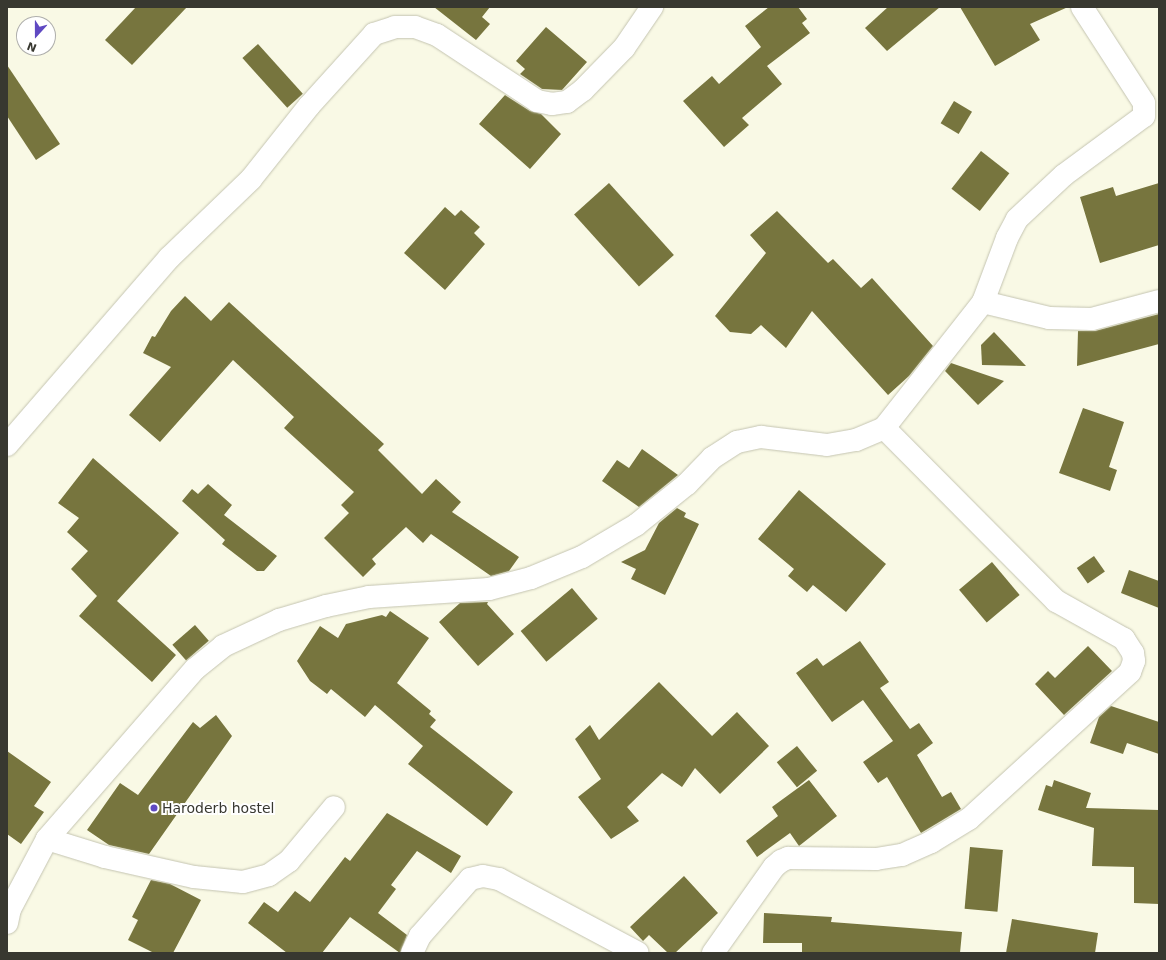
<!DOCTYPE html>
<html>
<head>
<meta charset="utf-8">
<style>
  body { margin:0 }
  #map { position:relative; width:1166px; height:960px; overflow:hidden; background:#f9f9e5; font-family:"DejaVu Sans",sans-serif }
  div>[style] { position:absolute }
  .building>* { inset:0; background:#77753e; transform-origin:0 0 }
  .roads { filter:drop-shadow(0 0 1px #c4c4b1) drop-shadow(0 0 1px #c4c4b1) }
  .street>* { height:22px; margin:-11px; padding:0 11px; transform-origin:11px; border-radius:11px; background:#fff }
  .dots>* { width:11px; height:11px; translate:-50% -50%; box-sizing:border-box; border:2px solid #fff; border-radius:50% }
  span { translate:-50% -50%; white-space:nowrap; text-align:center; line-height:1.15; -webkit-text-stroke:4px #fff; paint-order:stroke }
  .poi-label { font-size:14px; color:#383830 }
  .left { translate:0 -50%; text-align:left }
  .frame { position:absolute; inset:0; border:8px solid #383830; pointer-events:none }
  .north { position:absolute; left:16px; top:16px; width:40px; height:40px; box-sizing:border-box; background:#fff; border:1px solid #afafac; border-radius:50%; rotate:201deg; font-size:11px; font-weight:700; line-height:16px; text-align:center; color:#383830 }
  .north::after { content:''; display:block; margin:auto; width:14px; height:18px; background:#5f49c2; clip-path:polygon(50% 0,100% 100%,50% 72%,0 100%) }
</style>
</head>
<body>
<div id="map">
  <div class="building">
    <i style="clip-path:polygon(136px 7px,187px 7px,132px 65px,105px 40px)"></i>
    <i style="clip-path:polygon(434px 7px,490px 7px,482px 17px,490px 24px,476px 40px)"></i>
    <i style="clip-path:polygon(769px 7px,798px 7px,807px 19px,802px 23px,810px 33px,767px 66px,782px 84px,742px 118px,749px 125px,724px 147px,683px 101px,712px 76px,719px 84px,761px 47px,745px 26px)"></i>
    <i style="clip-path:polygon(888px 7px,940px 7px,887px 51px,865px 28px)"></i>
    <i style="clip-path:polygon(960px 7px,1068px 7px,1030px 24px,1040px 40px,995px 66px)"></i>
    <i style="clip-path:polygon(546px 27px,587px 62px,562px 90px,542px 89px,520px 74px,525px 69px,516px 61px)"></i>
    <i style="left:258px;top:44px;width:67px;height:21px;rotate:48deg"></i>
    <i style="clip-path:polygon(7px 65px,60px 144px,36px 160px,7px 116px)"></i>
    <i style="clip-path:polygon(505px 95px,530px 111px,541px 114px,561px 134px,530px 169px,479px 124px)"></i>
    <i style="left:954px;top:101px;width:21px;height:26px;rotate:31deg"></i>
    <i style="left:981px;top:151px;width:36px;height:48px;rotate:38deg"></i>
    <i style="left:609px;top:183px;width:97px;height:47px;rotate:48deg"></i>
    <i style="clip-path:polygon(1159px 183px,1159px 245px,1100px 263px,1080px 197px,1113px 187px,1116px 196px)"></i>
    <i style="clip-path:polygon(445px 207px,455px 216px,461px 210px,480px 227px,474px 233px,485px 244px,445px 290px,404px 253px)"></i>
    <i style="clip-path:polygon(777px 211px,828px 263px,833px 259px,861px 288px,872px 278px,933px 346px,909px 376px,888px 395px,812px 311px,786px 348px,761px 325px,751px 334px,730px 332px,715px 316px,766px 253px,750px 235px)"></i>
    <i style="clip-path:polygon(185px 296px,211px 321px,229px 302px,384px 444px,378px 450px,422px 494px,436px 479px,461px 502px,452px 512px,519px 557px,509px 571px,491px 576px,431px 534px,423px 543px,406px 527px,372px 559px,376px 564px,363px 577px,324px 538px,349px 513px,341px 505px,354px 492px,284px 428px,294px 417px,233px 360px,160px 442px,129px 415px,171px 367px,143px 353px,152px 336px,155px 337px,171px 311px)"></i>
    <i style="clip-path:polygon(1159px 314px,1159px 344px,1077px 366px,1078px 331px,1095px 331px)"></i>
    <i style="clip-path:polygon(994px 332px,1026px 366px,982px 365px,981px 345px)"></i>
    <i style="clip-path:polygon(951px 363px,1004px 381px,978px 405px,945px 371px)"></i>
    <i style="clip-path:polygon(1083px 408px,1124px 422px,1109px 467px,1117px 470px,1110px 491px,1059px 473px)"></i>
    <i style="clip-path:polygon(642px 449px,678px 475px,639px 507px,602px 481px,617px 460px,629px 468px)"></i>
    <i style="clip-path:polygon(93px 458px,179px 533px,117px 601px,176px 655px,152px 682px,79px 616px,97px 596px,71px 569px,88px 551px,67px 532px,79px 518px,58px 503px)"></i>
    <i style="clip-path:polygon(208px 484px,232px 505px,224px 515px,277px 556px,264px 571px,257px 571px,222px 544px,225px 540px,182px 501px,192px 489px,198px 494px)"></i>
    <i style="clip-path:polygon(799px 490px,886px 564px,846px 612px,813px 585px,807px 592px,788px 576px,794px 569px,758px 539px)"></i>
    <i style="clip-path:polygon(677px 508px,686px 513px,684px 517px,699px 524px,665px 595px,631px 579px,636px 569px,621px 562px,645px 550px,659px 523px)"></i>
    <i style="left:1094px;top:556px;width:19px;height:21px;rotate:55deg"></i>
    <i style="left:992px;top:562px;width:43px;height:43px;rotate:50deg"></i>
    <i style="clip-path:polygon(1129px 570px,1159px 581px,1159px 608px,1121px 593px)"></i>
    <i style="left:572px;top:588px;width:40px;height:67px;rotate:50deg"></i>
    <i style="clip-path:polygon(488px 602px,487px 604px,514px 634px,478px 666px,439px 622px,460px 603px)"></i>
    <i style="clip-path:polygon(390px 611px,429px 638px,397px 683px,431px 711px,429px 714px,436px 720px,430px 727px,513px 792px,487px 826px,408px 764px,423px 746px,375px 705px,365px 717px,331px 689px,327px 694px,310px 681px,297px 661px,320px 626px,338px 638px,346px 624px,382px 615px,386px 617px)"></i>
    <i style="left:195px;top:625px;width:21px;height:30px;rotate:49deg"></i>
    <i style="clip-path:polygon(860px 641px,889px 682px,880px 688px,910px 729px,919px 723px,933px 743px,917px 755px,942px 797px,951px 792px,961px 809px,921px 833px,887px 777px,878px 783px,863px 762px,893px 741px,863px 700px,832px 722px,796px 673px,817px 658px,823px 666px)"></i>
    <i style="clip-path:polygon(1088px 646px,1112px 671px,1064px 715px,1035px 684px,1048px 671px,1055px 678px)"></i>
    <i style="clip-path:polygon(659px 682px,712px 736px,737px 712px,769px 746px,720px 794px,695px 768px,682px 787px,662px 773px,627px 807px,639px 821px,611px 839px,578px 797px,601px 779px,575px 739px,590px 725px,599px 740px)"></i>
    <i style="clip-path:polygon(1111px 706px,1159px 722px,1159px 754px,1127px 743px,1123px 754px,1090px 743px,1099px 717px)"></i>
    <i style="clip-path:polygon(216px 715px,232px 736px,149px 854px,109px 845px,87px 830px,120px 783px,138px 795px,193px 722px,200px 728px)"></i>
    <i style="left:797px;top:746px;width:32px;height:26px;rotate:51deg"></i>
    <i style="clip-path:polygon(7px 751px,51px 782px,34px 806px,44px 812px,21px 844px,7px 834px)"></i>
    <i style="clip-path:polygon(809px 780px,837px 816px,799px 846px,790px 833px,757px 857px,746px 841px,778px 816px,772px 807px)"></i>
    <i style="clip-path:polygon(1054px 780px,1091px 793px,1086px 808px,1159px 810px,1159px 904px,1134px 903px,1134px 867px,1092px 866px,1094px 828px,1038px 810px,1046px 785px,1052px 787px)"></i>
    <i style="clip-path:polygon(387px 813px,461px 856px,451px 873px,417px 851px,391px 885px,396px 889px,378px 913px,407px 935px,400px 953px,350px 917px,322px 953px,287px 953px,248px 923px,264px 902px,278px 912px,295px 891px,310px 902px,345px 857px,350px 861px)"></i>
    <i style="left:970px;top:847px;width:33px;height:62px;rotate:5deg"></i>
    <i style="clip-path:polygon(684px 876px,718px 913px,675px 953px,668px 953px,649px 935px,643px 941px,630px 927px)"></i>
    <i style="clip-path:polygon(151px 880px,170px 884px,201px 900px,173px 953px,154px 953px,128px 940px,138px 920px,132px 917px)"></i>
    <i style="clip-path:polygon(764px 913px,832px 917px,831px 922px,962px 932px,960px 953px,802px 953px,802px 943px,763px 943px)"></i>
    <i style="clip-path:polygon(1012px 919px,1098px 933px,1095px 953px,1006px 953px)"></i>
  </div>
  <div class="roads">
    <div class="street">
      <i style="left:983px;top:302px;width:68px;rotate:13.6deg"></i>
      <i style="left:1049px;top:318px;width:43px;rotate:1.3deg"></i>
      <i style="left:1092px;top:319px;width:69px;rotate:-15deg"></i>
      <i style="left:7px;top:445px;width:247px;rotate:-49.1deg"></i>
      <i style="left:169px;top:258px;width:114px;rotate:-43.9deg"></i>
      <i style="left:251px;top:179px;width:93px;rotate:-51.5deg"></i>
      <i style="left:309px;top:106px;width:97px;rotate:-47.9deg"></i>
      <i style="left:374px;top:34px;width:22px;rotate:-18deg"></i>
      <i style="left:395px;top:27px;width:20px"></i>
      <i style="left:415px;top:27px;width:23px;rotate:20deg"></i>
      <i style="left:437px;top:35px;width:120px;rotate:33.4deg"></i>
      <i style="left:537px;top:101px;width:15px;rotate:11deg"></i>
      <i style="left:552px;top:104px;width:15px;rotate:-8deg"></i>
      <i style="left:567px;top:102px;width:20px;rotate:-37deg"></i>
      <i style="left:583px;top:90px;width:59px;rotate:-45.7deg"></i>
      <i style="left:624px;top:48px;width:50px;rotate:-55.7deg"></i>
      <i style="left:47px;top:839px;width:61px;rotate:17.2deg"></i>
      <i style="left:105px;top:857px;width:91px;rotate:12.7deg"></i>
      <i style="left:194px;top:877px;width:49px;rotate:5.8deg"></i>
      <i style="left:243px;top:882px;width:27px;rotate:-15deg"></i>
      <i style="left:269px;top:875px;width:24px;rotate:-35deg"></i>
      <i style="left:289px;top:861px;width:70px;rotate:-50.2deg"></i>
      <i style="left:7px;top:923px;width:14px;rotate:-78deg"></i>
      <i style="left:10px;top:909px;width:79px;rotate:-62.1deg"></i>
      <i style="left:47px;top:839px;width:225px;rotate:-49deg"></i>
      <i style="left:195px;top:669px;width:36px;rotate:-39deg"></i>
      <i style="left:223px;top:646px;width:62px;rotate:-24.9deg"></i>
      <i style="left:279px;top:620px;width:49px;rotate:-16.6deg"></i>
      <i style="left:326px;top:606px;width:44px;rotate:-11.8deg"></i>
      <i style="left:369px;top:597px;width:120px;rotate:-3.8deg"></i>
      <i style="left:489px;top:589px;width:43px;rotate:-14.7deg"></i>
      <i style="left:531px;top:578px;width:55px;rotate:-22.4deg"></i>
      <i style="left:582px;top:557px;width:63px;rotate:-30.7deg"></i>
      <i style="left:636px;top:525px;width:65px;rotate:-38.8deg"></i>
      <i style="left:687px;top:484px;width:36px;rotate:-46deg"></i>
      <i style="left:712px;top:458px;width:30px;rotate:-33deg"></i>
      <i style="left:737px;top:442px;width:25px;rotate:-12deg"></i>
      <i style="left:761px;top:437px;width:66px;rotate:6.9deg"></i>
      <i style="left:827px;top:445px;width:29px;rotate:-10deg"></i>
      <i style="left:856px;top:440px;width:30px;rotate:-23deg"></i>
      <i style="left:884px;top:428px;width:160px;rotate:-51.8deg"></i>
      <i style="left:983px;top:302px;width:68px;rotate:-69.4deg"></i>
      <i style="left:1007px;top:238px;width:21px;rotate:-62deg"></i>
      <i style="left:1017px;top:219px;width:64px;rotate:-43.1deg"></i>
      <i style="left:1064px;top:175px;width:99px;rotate:-36.4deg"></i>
      <i style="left:1144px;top:116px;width:13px;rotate:-90deg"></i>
      <i style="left:1144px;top:103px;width:114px;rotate:-122.9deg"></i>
      <i style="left:412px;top:953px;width:19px;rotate:-65deg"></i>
      <i style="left:420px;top:936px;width:76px;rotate:-48.7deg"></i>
      <i style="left:470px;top:879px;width:13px;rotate:-13deg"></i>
      <i style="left:483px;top:876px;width:16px;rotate:11deg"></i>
      <i style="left:499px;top:879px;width:157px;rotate:28deg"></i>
      <i style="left:713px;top:953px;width:105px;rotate:-54.7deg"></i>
      <i style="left:774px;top:867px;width:9px;rotate:-41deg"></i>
      <i style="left:781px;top:861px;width:8px;rotate:-23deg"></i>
      <i style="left:788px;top:858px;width:88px;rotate:0.7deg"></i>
      <i style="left:876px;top:859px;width:26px;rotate:-9deg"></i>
      <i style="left:902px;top:855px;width:32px;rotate:-24deg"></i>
      <i style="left:931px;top:842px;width:44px;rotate:-31.2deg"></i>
      <i style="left:969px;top:819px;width:218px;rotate:-42.4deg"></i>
      <i style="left:1130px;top:672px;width:12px;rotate:-70deg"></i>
      <i style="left:1134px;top:661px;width:8px;rotate:-97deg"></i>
      <i style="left:1133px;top:653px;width:17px;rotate:-123deg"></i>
      <i style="left:1124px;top:639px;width:78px;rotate:-150.8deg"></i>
      <i style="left:1056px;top:601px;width:244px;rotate:-134.8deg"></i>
    </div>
  </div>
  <div class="dots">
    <i style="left:154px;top:808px;background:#5f49c2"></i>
  </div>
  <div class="poi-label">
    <span class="left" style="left:162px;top:808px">Haroderb hostel</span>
  </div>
  <div class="frame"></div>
  <div class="north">N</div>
</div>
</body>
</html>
